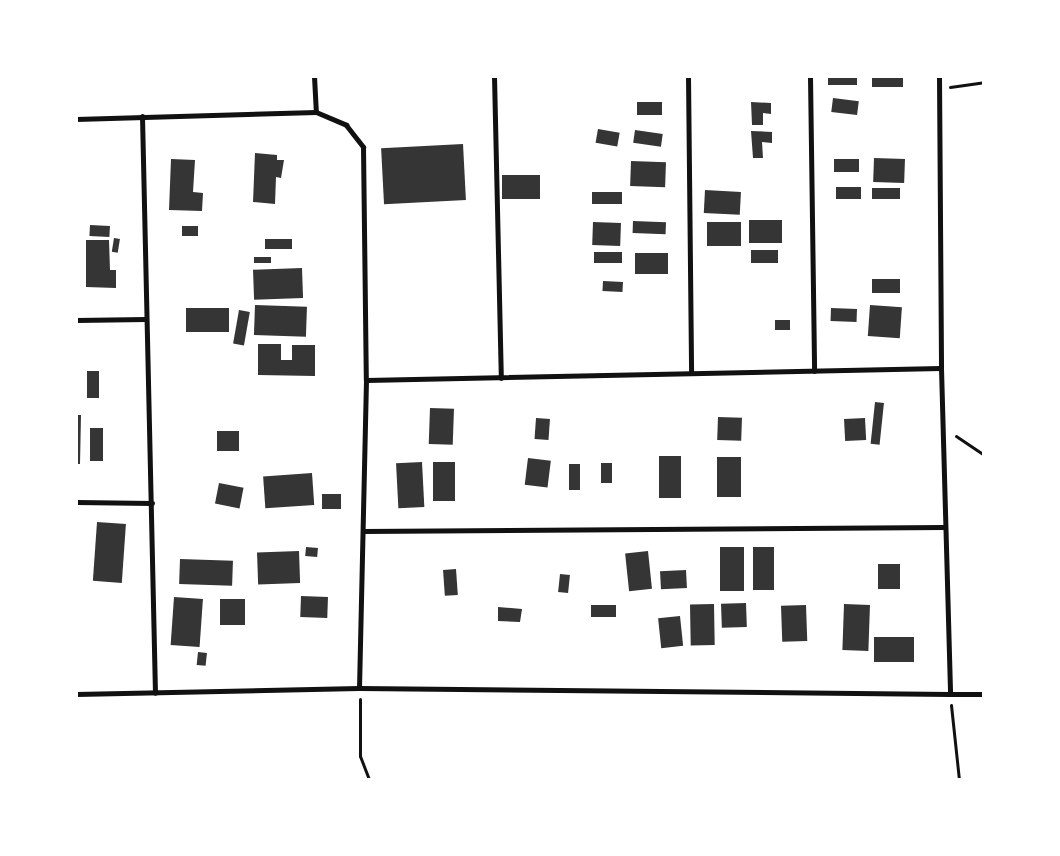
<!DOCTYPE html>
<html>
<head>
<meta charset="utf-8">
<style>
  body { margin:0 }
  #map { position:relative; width:1060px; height:856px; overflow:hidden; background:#fff; font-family:"Source Sans 3",sans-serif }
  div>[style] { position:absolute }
  .building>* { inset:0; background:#353535; transform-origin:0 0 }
  .path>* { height:3px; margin:-1.5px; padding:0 1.5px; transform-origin:1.5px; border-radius:1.5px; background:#111 }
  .minor>* { height:5px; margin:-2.5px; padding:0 2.5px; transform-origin:2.5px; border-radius:2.5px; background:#111 }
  span { translate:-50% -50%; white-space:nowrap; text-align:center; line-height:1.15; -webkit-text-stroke:4px #fff; paint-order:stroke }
  .frame { position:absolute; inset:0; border:78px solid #fff; pointer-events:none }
</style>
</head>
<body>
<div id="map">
  <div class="building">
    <i style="left:828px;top:76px;width:29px;height:9px"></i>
    <i style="left:872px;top:76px;width:31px;height:11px"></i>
    <i style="left:833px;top:98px;width:26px;height:14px;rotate:7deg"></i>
    <i style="left:637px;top:102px;width:25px;height:13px"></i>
    <i style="clip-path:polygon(751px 102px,771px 103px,771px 114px,763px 113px,763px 125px,752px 125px)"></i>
    <i style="left:598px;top:129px;width:22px;height:14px;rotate:10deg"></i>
    <i style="left:635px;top:130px;width:28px;height:13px;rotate:8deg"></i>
    <i style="clip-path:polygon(751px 131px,772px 132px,772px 143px,762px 142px,763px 158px,753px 158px)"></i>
    <i style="left:463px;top:144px;width:56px;height:82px;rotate:87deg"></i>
    <i style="clip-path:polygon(255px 153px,277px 155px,277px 160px,284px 160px,281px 178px,276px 177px,275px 204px,253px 202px)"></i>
    <i style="left:874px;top:158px;width:31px;height:24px;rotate:2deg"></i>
    <i style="clip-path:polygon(171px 159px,195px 160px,193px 192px,203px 193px,202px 211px,169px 210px)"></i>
    <i style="left:834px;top:159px;width:25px;height:13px"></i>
    <i style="left:631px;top:161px;width:35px;height:25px;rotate:2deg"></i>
    <i style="left:502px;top:175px;width:38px;height:24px"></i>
    <i style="left:861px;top:187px;width:12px;height:25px;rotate:90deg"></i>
    <i style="left:900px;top:188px;width:11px;height:28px;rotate:90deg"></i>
    <i style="left:705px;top:190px;width:36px;height:23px;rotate:3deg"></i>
    <i style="left:622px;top:192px;width:12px;height:30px;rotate:90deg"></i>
    <i style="left:749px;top:220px;width:33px;height:23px"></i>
    <i style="left:633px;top:221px;width:33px;height:12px;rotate:2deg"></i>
    <i style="left:593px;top:222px;width:28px;height:23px;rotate:2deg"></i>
    <i style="left:741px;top:222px;width:24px;height:34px;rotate:90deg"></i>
    <i style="left:90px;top:225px;width:20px;height:11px;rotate:3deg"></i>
    <i style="left:182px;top:226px;width:16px;height:10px"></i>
    <i style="left:114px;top:238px;width:6px;height:14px;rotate:9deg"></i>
    <i style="left:265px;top:239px;width:27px;height:10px"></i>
    <i style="clip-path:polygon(86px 240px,109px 240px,110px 270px,116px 270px,116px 288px,86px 287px)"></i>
    <i style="left:778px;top:250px;width:13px;height:27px;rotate:90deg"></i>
    <i style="left:594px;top:252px;width:28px;height:11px"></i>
    <i style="left:635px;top:253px;width:33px;height:21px"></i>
    <i style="left:271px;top:257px;width:6px;height:17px;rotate:90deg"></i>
    <i style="left:302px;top:268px;width:30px;height:49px;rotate:88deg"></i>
    <i style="left:872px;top:279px;width:28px;height:14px"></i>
    <i style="left:603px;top:281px;width:20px;height:10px;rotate:3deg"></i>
    <i style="left:255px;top:305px;width:52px;height:30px;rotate:2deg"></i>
    <i style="left:870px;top:305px;width:32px;height:31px;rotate:4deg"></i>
    <i style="left:186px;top:308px;width:43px;height:24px"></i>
    <i style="left:831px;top:308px;width:26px;height:13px;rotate:2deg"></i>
    <i style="left:239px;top:310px;width:11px;height:34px;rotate:10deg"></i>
    <i style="left:775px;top:320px;width:15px;height:10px"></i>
    <i style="clip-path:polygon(258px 344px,281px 344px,281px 360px,292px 360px,292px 345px,315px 345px,315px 376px,258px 375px)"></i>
    <i style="left:87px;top:371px;width:12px;height:27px"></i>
    <i style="left:875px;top:402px;width:9px;height:42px;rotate:6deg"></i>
    <i style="left:430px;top:408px;width:24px;height:36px;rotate:2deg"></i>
    <i style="clip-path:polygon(76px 415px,81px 415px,80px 464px,76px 464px)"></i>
    <i style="left:718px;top:417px;width:24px;height:23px;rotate:2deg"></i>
    <i style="left:536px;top:418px;width:14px;height:21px;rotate:4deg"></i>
    <i style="left:865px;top:418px;width:22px;height:21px;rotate:87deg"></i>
    <i style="left:90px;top:428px;width:13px;height:33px"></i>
    <i style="left:217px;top:431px;width:22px;height:20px"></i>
    <i style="left:659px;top:456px;width:22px;height:42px"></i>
    <i style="left:717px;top:457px;width:24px;height:40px"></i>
    <i style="left:528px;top:458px;width:23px;height:27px;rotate:7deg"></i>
    <i style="left:422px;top:462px;width:45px;height:26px;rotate:87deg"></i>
    <i style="left:433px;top:462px;width:22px;height:39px"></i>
    <i style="left:601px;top:463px;width:11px;height:20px"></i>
    <i style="left:569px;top:464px;width:11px;height:26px"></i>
    <i style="left:312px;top:473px;width:32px;height:49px;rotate:86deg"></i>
    <i style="left:219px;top:483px;width:25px;height:21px;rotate:11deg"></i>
    <i style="left:322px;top:494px;width:19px;height:15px"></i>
    <i style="left:97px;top:522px;width:29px;height:59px;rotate:4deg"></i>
    <i style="left:306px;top:547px;width:12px;height:9px;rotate:5deg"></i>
    <i style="left:720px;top:547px;width:24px;height:44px"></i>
    <i style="left:753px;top:547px;width:21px;height:43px"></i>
    <i style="left:299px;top:551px;width:32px;height:42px;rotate:88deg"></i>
    <i style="left:648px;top:551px;width:38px;height:23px;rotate:84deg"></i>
    <i style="left:180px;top:559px;width:53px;height:25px;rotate:2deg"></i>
    <i style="left:878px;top:564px;width:22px;height:25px"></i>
    <i style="left:456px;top:569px;width:26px;height:13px;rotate:86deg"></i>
    <i style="left:686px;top:570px;width:18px;height:26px;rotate:87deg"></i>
    <i style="left:560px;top:574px;width:10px;height:18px;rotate:6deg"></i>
    <i style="left:301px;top:596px;width:27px;height:21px;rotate:2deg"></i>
    <i style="left:174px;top:597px;width:29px;height:48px;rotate:4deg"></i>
    <i style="left:220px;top:599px;width:25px;height:26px"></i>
    <i style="left:746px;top:603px;width:24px;height:25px;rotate:88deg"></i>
    <i style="left:714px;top:604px;width:41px;height:24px;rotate:89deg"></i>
    <i style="left:844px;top:604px;width:26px;height:46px;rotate:2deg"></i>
    <i style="left:591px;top:605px;width:25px;height:12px"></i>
    <i style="left:806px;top:605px;width:36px;height:25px;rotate:88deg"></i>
    <i style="clip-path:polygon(498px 607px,522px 609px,520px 622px,498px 621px)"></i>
    <i style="left:680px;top:616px;width:30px;height:22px;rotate:84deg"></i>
    <i style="left:874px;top:637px;width:40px;height:25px"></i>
    <i style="left:198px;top:652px;width:9px;height:13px;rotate:6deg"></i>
  </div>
  <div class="path">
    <i style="left:950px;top:87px;width:34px;rotate:-8deg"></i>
    <i style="left:956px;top:436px;width:34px;rotate:34deg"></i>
    <i style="left:360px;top:699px;width:57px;rotate:90deg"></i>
    <i style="left:360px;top:756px;width:26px;rotate:69deg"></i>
    <i style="left:951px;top:705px;width:75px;rotate:83.9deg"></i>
  </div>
  <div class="minor">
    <i style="left:314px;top:76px;width:36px;rotate:87deg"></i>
    <i style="left:494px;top:76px;width:302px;rotate:88.7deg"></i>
    <i style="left:688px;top:76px;width:297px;rotate:89.4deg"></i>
    <i style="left:810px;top:76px;width:295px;rotate:89.2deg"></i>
    <i style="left:939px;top:76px;width:292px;rotate:89.6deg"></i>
    <i style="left:941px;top:368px;width:326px;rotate:88.4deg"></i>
    <i style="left:950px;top:694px;width:34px"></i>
    <i style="left:142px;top:116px;width:577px;rotate:88.71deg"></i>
    <i style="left:76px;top:119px;width:240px;rotate:-1.7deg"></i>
    <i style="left:316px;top:112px;width:33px;rotate:23deg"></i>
    <i style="left:346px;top:125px;width:28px;rotate:52deg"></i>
    <i style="left:363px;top:147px;width:233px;rotate:89.3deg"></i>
    <i style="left:366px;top:380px;width:308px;rotate:91.3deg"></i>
    <i style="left:76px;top:320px;width:70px;rotate:-0.8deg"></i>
    <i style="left:366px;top:380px;width:575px;rotate:-1.2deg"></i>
    <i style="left:76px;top:502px;width:76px;rotate:0.8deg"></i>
    <i style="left:363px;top:531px;width:582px;rotate:-0.39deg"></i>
    <i style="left:76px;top:694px;width:283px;rotate:-1.2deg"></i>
    <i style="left:359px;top:688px;width:591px;rotate:0.58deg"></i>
  </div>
  <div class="frame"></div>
</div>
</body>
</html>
